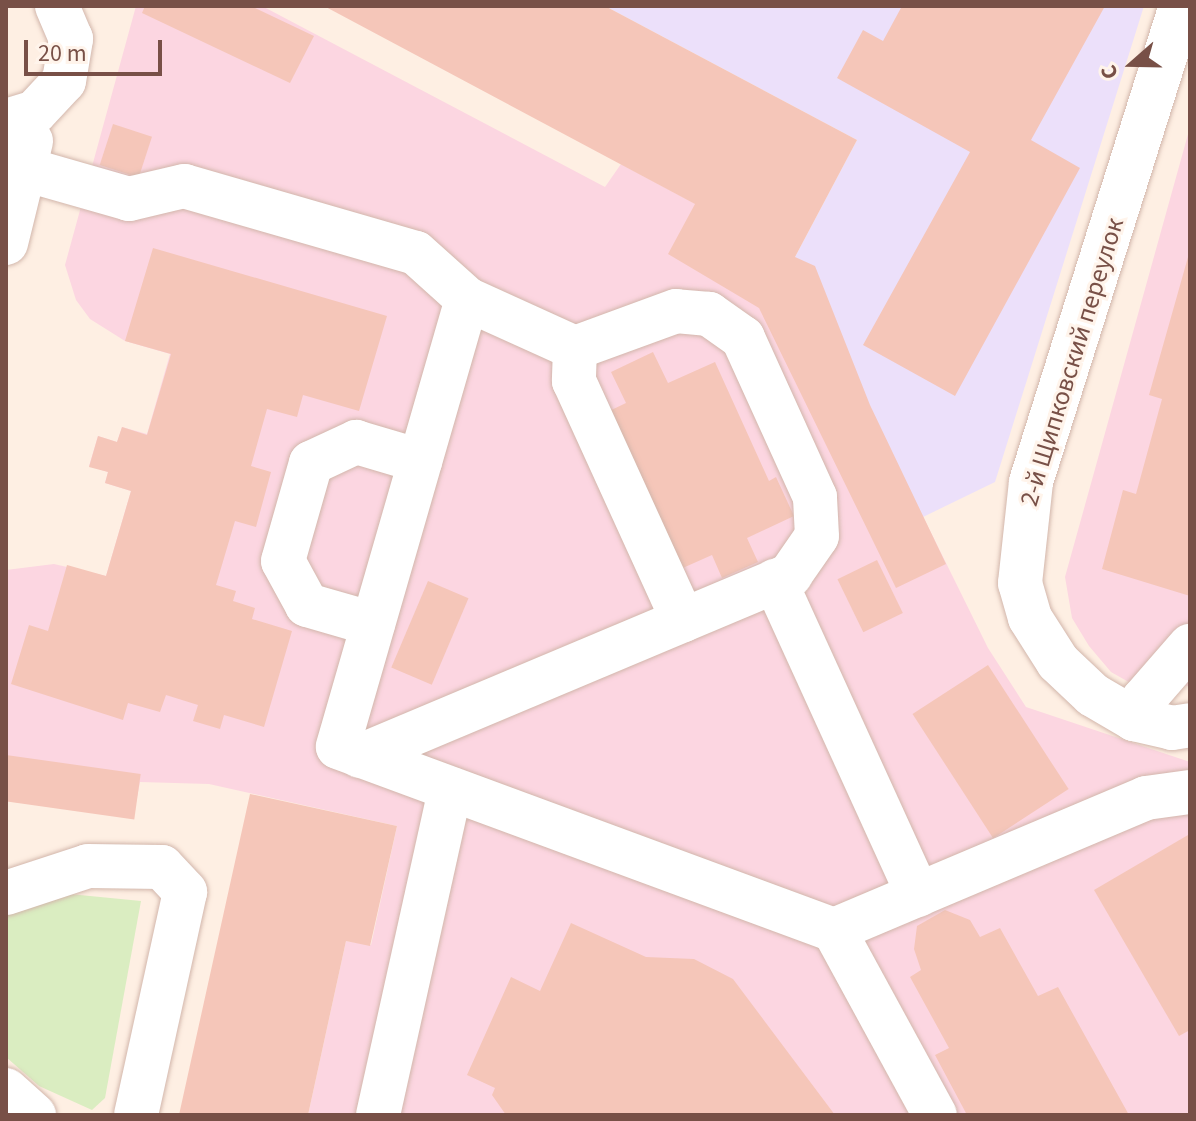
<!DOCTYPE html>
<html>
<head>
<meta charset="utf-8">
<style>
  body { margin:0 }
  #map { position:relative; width:1196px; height:1121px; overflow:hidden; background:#feefe3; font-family:"Source Sans 3",sans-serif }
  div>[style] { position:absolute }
  .education>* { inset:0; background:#ece0fa }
  .medical>* { inset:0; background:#fcd6e1 }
  .green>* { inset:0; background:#daedc1 }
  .building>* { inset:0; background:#f5c6b9; transform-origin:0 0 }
  .roads { filter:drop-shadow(0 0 2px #d2b6ab) drop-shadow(0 0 2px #d2b6ab) }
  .minor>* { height:44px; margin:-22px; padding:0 22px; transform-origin:22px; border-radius:22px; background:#fff }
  span { translate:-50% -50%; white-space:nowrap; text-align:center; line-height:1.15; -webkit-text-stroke:6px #fff4eb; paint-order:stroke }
  .street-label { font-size:26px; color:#785047 }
  .frame { position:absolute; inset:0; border:8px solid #785047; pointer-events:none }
  .north { position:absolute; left:1092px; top:24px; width:80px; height:80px; -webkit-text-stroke:6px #fff4eb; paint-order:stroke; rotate:250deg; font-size:22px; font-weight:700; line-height:32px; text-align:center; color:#785047 }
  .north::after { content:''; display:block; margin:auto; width:28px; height:36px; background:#785047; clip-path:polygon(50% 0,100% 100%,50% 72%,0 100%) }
  .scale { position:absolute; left:24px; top:40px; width:138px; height:36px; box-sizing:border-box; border:4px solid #785047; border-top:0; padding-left:10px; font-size:24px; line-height:28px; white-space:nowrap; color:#785047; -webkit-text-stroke:6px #fff4eb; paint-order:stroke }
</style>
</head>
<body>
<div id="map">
  <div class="education">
    <i style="clip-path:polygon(605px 6px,1144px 6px,995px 482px,923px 517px,795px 257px,857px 140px)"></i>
  </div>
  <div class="medical">
    <i style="clip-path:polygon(136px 6px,262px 6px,605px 187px,621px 164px,795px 257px,988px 648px,1026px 707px,1190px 762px,1190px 1115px,308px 1115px,346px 941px,371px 945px,397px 826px,209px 784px,140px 782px,133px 817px,6px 801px,6px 570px,54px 564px,106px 576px,131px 491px,105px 483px,108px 472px,89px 466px,98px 436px,117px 442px,122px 427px,147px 434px,170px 354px,125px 341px,90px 319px,76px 300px,65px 265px)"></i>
    <i style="clip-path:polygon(1190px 127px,1190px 687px,1164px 677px,1134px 685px,1111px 672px,1089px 646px,1072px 618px,1065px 577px)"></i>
  </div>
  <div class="green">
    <i style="clip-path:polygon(39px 891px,141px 901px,105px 1098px,92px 1110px,39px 1086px,6px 1057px,6px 911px)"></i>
  </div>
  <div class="building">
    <i style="clip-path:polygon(145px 6px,251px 6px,314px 36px,290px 83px,142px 13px)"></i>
    <i style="clip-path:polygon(324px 6px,605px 6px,857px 140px,795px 257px,815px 266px,870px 405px,946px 564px,896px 588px,759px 308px,668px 254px,695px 204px)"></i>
    <i style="clip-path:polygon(902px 6px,1105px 6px,1031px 140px,1080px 168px,955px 396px,863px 345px,970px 152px,837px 78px,863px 30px,883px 41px)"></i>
    <i style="left:113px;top:124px;width:41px;height:43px;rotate:18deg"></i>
    <i style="clip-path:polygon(153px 248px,387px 316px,359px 411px,303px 395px,297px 417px,267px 409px,251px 466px,271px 472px,256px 527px,235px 521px,216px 585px,236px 591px,233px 601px,255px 608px,252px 619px,292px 631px,264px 727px,224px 715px,220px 729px,193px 721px,198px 705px,166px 695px,160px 712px,128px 703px,123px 720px,11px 684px,29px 625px,48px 631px,67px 565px,106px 576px,131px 491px,105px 483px,108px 472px,89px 467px,98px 436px,117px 442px,122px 427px,147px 435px,171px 354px,125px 341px)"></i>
    <i style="clip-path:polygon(1190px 250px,1190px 596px,1102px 569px,1123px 490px,1136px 494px,1162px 399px,1149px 395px)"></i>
    <i style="clip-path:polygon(653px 352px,668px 383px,715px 362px,769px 481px,776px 477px,794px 516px,747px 538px,758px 562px,722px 578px,712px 555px,676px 571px,603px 414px,626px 403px,611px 372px)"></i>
    <i style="left:877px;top:560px;width:59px;height:44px;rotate:64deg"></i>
    <i style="left:428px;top:581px;width:44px;height:94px;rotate:23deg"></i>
    <i style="left:988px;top:665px;width:148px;height:90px;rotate:57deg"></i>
    <i style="left:6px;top:755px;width:136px;height:46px;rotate:8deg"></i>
    <i style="clip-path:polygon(250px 794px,397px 826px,370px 946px,346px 941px,308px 1115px,179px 1115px)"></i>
    <i style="clip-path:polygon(1188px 835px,1190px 1030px,1179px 1036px,1094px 890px)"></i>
    <i style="clip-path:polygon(945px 910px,970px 920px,980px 937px,1000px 928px,1038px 996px,1058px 987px,1129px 1115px,967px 1115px,935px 1055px,949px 1048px,910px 977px,921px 970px,914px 949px,917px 926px)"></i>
    <i style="clip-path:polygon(571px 923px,646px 957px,694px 959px,733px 979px,835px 1115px,506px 1115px,492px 1095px,495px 1088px,467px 1075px,511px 977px,540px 991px)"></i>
  </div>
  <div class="roads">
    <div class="minor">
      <i style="left:1181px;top:6px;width:499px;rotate:107.5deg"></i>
      <i style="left:1031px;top:482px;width:102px;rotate:96.2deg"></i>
      <i style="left:1020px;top:583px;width:36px;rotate:74deg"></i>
      <i style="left:1030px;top:618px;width:52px;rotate:57.5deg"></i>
      <i style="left:1058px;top:662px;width:48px;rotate:43.3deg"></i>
      <i style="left:1093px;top:695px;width:48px;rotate:30.3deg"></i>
      <i style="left:1134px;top:719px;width:39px;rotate:13deg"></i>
      <i style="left:1172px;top:728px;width:18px;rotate:-9deg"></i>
      <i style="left:6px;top:121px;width:30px;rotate:-17deg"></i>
      <i style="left:35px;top:112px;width:42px;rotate:-46.9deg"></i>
      <i style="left:64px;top:81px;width:43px;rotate:-80.5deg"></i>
      <i style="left:71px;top:39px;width:36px;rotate:-113deg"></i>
      <i style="left:28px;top:170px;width:105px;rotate:16deg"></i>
      <i style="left:129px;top:199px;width:57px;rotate:-13.3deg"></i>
      <i style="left:184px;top:186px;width:241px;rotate:16.1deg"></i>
      <i style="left:416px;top:253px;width:69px;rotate:42deg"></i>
      <i style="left:467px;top:299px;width:466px;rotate:106.1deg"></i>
      <i style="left:338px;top:747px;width:529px;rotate:20.25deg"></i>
      <i style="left:834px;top:930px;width:339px;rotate:-22.9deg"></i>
      <i style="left:1146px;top:798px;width:44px;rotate:-7.8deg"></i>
      <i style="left:6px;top:243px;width:105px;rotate:-76.2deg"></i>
      <i style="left:575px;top:348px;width:33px;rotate:92deg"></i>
      <i style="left:574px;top:381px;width:263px;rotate:65.5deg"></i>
      <i style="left:775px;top:581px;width:345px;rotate:65.5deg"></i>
      <i style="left:373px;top:624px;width:69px;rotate:-163.9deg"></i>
      <i style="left:307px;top:605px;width:50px;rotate:-118.6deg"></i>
      <i style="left:283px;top:561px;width:102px;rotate:-74.1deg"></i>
      <i style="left:311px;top:463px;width:50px;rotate:-25deg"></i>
      <i style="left:356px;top:442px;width:67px;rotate:16.5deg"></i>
      <i style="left:1134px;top:719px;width:21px;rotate:-65deg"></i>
      <i style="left:1143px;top:700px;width:72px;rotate:-49deg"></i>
      <i style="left:360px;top:756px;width:467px;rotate:-22.8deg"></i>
      <i style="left:790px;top:575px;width:47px;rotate:-55.3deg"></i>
      <i style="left:817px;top:536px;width:39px;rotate:-93deg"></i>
      <i style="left:815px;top:497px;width:175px;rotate:-114.4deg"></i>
      <i style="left:743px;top:338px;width:42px;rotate:-144.8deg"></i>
      <i style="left:709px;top:314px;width:33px;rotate:-175deg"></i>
      <i style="left:676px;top:311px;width:108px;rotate:159.9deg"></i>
      <i style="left:575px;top:348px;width:119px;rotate:-155.6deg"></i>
      <i style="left:6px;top:893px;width:86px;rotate:-18.2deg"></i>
      <i style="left:88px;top:866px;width:74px;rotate:0.8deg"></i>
      <i style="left:162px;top:867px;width:34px;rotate:47deg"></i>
      <i style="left:185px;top:892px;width:228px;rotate:102.4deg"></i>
      <i style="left:834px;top:930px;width:211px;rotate:61.4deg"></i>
      <i style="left:6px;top:1090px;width:38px;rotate:42deg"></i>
      <i style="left:378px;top:1115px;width:334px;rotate:-77.5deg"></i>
    </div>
  </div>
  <div class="street-label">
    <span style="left:1072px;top:362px;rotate:-73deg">2-й Щипковский переулок</span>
  </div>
  <div class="frame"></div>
  <div class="north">С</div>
  <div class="scale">20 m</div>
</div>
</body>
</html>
